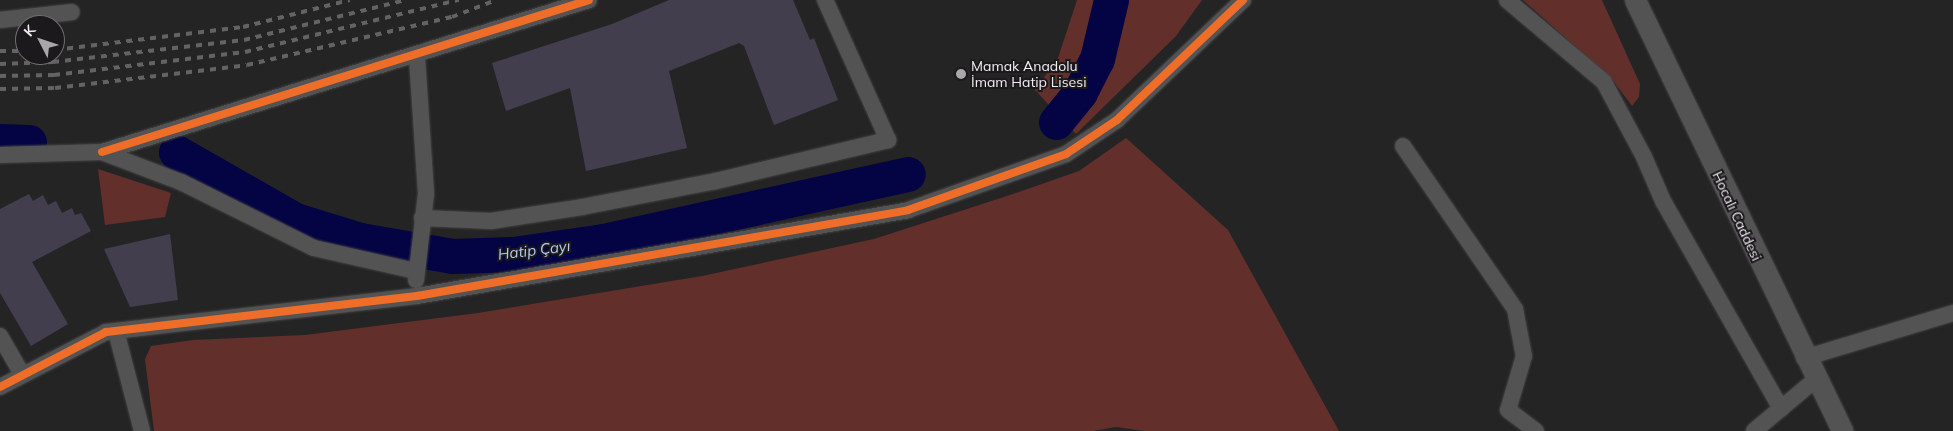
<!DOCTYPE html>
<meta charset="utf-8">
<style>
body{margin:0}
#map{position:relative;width:1953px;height:431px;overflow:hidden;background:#252425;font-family:Mulish,sans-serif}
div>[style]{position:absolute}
.green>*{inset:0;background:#632f2a}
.river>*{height:35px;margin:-17.5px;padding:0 17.5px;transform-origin:17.5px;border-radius:17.5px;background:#040344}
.building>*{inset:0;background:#433e4e}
.roads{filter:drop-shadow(0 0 1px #434243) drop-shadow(0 0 1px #434243)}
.minor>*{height:16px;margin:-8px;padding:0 8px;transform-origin:8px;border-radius:8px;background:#545354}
.tertiary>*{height:21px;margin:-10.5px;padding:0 10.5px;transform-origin:10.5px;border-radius:10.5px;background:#545354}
.rail>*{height:4px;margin-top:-2px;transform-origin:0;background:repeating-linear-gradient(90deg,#646364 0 6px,transparent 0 12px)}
.cycleway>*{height:8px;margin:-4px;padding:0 4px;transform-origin:4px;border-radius:4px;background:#ee6e29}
.dots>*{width:14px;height:14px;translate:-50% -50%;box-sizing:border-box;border:2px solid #1c191c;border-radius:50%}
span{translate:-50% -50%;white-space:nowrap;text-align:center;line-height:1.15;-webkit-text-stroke:4px #1c191c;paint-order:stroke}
.poi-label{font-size:14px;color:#f0eef0}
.left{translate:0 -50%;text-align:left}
.street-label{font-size:14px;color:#f0eef0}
.water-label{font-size:15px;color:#b6caf4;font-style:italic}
.north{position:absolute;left:15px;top:15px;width:50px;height:50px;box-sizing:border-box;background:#1c191c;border:1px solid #716e71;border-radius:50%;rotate:311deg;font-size:14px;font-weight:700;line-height:20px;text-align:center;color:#f0eef0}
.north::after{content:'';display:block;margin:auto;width:18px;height:22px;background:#a9a7a9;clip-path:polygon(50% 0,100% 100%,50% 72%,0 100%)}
</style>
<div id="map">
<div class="green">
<div style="clip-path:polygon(1077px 0,1202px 0,1176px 36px,1076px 134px,1035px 90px,1058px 58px)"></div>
<div style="clip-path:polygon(1523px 0,1602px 0,1640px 84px,1639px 97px,1632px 106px,1611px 78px)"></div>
<div style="clip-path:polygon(1126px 138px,1228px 230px,1339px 431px,1145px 431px,1116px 427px,1093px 431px,154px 431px,145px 359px,151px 346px,193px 340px,305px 335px,478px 313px,702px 276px,874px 239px,1007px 196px,1079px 171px)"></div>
<div style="clip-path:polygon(98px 169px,171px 193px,165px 217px,105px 225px)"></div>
</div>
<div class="river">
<div style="left:1056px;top:122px;width:38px;rotate:-51deg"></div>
<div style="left:1080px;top:92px;width:37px;rotate:-63deg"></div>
<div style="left:1097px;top:59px;width:61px;rotate:-76.7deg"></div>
<div style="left:0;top:141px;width:29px;rotate:2deg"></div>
<div style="left:176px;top:152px;width:137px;rotate:29.7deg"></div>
<div style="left:295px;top:220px;width:68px;rotate:17.1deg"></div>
<div style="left:360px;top:240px;width:94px;rotate:9.8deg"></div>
<div style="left:453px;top:256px;width:60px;rotate:-1.9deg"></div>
<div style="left:513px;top:254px;width:91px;rotate:-8.2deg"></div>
<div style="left:603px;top:241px;width:312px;rotate:-12.4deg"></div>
</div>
<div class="building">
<div style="clip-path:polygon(669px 0,793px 0,810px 40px,814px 38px,838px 100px,774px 125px,744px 46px,739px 43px,669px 71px,687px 148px,586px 171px,570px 88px,506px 111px,492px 63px,612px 24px)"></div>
<div style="clip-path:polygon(29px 194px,33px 201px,43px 195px,48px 205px,56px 201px,62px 213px,72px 208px,75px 215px,81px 213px,91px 231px,32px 262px,68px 324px,31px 346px,0 293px,0 209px)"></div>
<div style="clip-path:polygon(170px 234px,178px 300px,130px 307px,104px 249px)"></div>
</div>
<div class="roads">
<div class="minor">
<div style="left:1507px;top:0;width:127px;rotate:40.2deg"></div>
<div style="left:1604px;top:82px;width:85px;rotate:61.9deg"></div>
<div style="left:1644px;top:157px;width:48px;rotate:66.6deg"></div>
<div style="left:1663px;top:201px;width:239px;rotate:60.4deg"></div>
<div style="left:0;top:20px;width:72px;rotate:-6.3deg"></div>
<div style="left:1403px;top:146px;width:198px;rotate:55.5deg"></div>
<div style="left:1515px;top:309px;width:48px;rotate:79.2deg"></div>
<div style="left:1524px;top:356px;width:56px;rotate:106.5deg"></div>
<div style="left:1508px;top:410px;width:35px;rotate:37deg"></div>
<div style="left:102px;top:152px;width:510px;rotate:-17.33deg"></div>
<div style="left:0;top:155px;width:102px;rotate:-1.7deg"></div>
<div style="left:102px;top:152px;width:85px;rotate:20.8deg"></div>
<div style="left:181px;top:182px;width:148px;rotate:26.4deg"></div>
<div style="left:314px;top:248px;width:104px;rotate:12.8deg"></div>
<div style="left:422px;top:218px;width:69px;rotate:2.5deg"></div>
<div style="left:491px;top:221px;width:92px;rotate:-8.7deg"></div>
<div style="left:582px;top:207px;width:136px;rotate:-11deg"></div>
<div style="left:716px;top:181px;width:177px;rotate:-13.4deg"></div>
<div style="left:888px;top:140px;width:154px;rotate:-114.2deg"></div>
<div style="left:416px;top:280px;width:88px;rotate:-83.4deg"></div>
<div style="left:426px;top:193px;width:137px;rotate:-93.8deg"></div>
<div style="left:116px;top:331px;width:103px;rotate:75.4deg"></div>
<div style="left:0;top:336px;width:44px;rotate:59.9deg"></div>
<div style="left:1804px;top:358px;width:156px;rotate:-16.8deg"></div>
<div style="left:0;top:387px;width:119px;rotate:-27.4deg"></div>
<div style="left:106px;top:332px;width:313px;rotate:-6.6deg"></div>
<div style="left:417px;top:296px;width:498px;rotate:-9.9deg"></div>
<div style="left:908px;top:210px;width:168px;rotate:-19.5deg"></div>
<div style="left:1066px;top:154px;width:61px;rotate:-33.7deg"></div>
<div style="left:1117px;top:120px;width:174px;rotate:-43.6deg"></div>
<div style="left:1754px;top:431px;width:80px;rotate:-39.9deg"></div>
</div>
<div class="tertiary">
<div style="left:1635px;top:0;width:478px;rotate:64.3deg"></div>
</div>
</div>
<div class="rail">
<div style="left:55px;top:50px;width:189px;rotate:-7deg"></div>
<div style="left:243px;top:27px;width:110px;rotate:-14.2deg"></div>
<div style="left:0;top:51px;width:25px"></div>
<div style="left:0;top:64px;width:53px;rotate:-2.2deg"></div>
<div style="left:53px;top:62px;width:192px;rotate:-6.6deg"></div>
<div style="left:244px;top:40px;width:167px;rotate:-13.9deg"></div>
<div style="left:0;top:76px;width:54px;rotate:-1.1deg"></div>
<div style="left:54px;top:75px;width:192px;rotate:-6.9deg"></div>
<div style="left:245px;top:52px;width:220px;rotate:-13.7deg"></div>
<div style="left:0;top:89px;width:55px;rotate:-1deg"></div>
<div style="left:55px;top:88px;width:193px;rotate:-6.8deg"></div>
<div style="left:247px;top:65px;width:211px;rotate:-13.2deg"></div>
<div style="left:452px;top:17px;width:47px;rotate:-21.1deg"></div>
</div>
<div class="cycleway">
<div style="left:102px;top:152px;width:510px;rotate:-17.33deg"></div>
<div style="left:0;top:387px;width:119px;rotate:-27.4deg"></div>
<div style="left:106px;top:332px;width:313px;rotate:-6.6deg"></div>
<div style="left:417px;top:296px;width:498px;rotate:-9.9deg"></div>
<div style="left:908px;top:210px;width:168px;rotate:-19.5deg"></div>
<div style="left:1066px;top:154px;width:61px;rotate:-33.7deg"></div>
<div style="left:1117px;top:120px;width:174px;rotate:-43.6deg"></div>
</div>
<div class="dots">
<div style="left:961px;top:74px;background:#a9a7a9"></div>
</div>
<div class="poi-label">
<span class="left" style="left:971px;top:74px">Mamak Anadolu<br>İmam Hatip Lisesi</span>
</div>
<div class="street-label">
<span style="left:1737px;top:216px;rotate:65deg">Hocalı Caddesi</span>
</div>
<div class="water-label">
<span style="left:534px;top:250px;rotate:-7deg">Hatip Çayı</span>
</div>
<div class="north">K</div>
</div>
